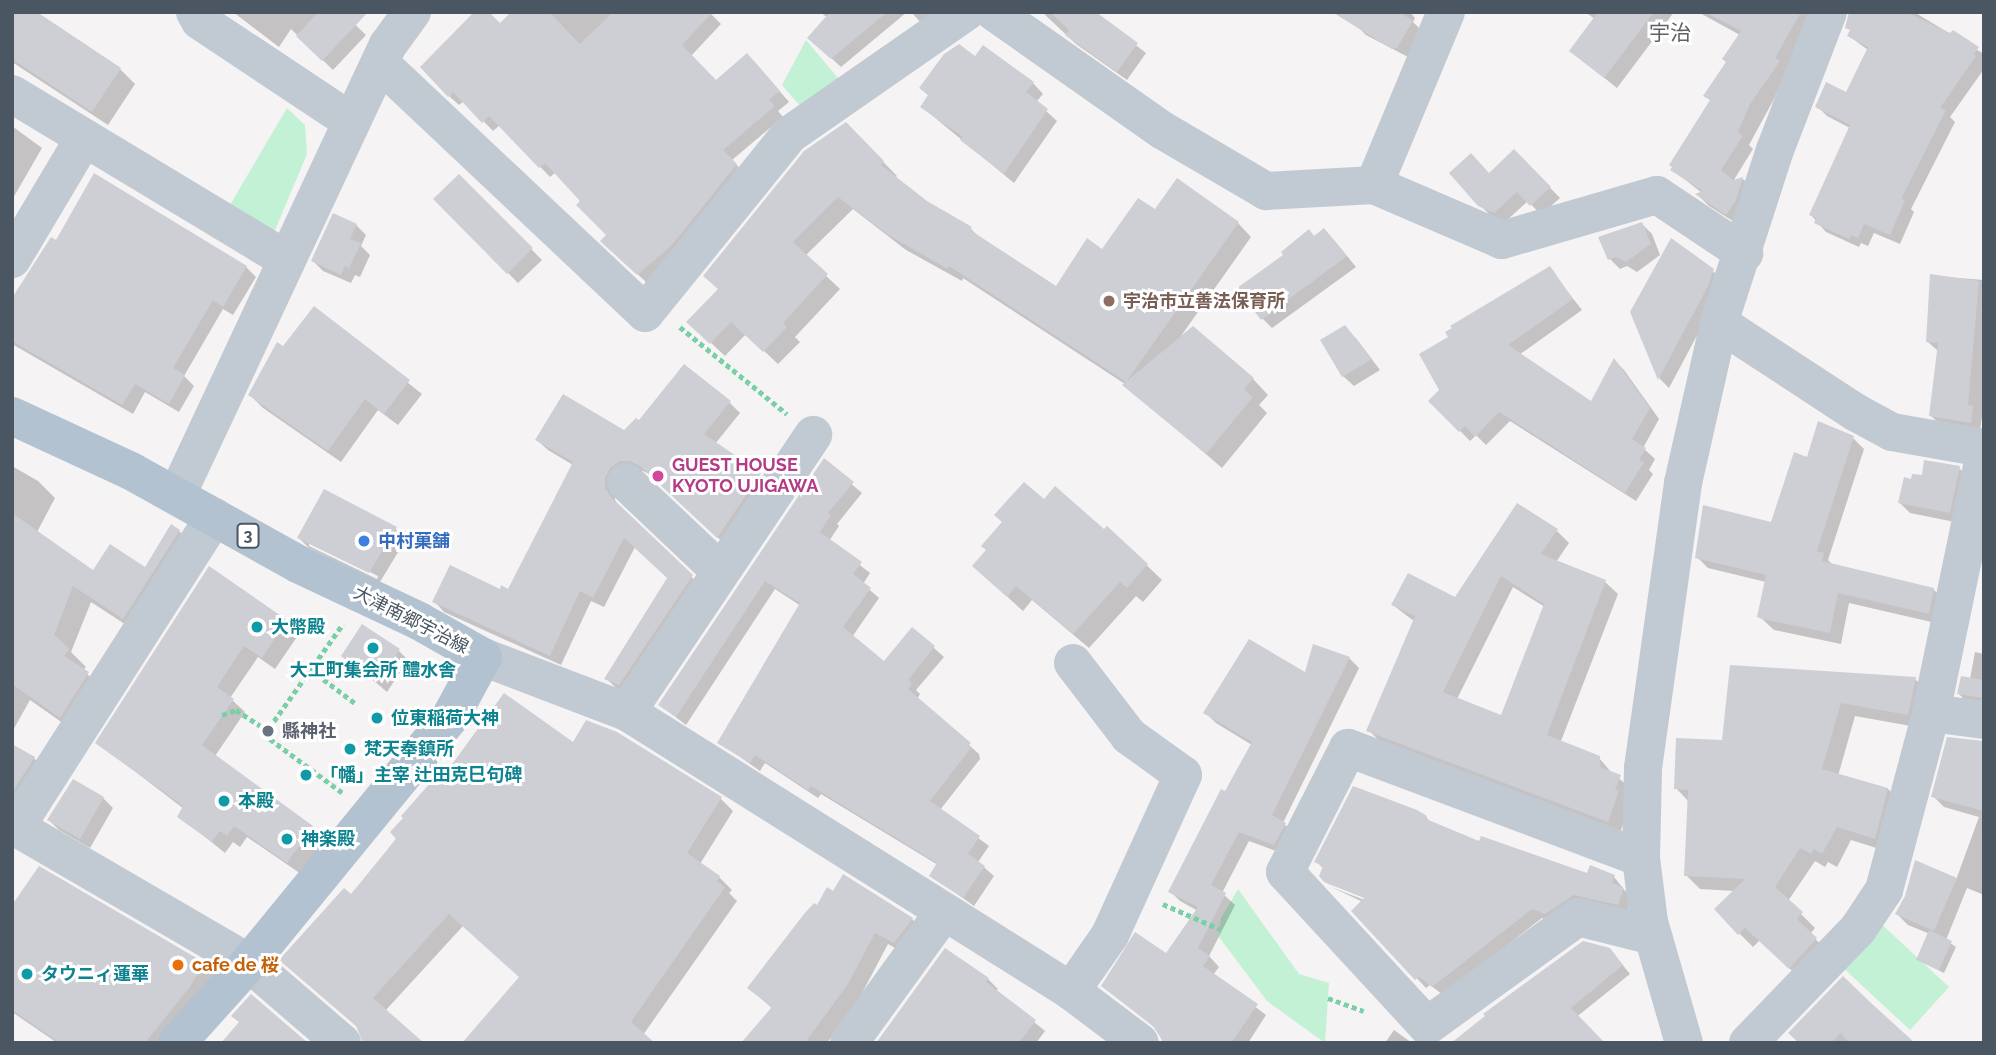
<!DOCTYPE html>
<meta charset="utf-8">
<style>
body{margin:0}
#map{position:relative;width:1996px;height:1055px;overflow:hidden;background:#f5f3f3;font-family:Raleway,"Noto Sans JP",sans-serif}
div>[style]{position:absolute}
.green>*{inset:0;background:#c3f1d5}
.shadow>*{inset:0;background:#0003}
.building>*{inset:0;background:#cdcfd5}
.path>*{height:4.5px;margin-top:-2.25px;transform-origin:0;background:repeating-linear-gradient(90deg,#7ad0a6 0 5px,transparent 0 8.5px)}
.minor>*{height:38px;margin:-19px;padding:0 19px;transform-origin:19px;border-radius:19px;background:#c1cad2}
.major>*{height:38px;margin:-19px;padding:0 19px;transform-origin:19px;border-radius:19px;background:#b3c2d1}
.dots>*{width:19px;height:19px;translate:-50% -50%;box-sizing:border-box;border:4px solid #fff;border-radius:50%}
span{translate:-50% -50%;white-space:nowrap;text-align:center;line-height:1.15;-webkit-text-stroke:6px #fff;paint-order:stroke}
.shield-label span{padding:2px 5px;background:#fff;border:2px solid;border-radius:5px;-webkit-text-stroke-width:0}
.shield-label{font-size:16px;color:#4a5661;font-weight:700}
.education-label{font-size:18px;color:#785e54;font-weight:700}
.left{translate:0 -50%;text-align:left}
.hotel-label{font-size:18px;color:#b23c85;font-weight:700}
.shop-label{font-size:18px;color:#366cbe;font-weight:700}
.street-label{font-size:18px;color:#4a5661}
.culture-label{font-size:18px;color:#0d838f;font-weight:700}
.worship-label{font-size:18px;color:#5b616d;font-weight:700}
.food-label{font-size:18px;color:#c56008;font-weight:700}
.quarter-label{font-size:21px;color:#5f6368}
.frame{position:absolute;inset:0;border:14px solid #4a5661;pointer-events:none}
</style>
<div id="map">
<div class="green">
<div style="clip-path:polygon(806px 40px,843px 84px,802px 108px,782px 85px)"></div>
<div style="clip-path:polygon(287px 108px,305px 125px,307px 154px,273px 235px,227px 210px)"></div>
<div style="clip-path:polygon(1238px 889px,1299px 974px,1329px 983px,1325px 1043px,1267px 1001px,1219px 937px,1221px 918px)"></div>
<div style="clip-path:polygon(1878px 921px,1949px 987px,1910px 1030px,1839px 964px)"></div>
</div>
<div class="shadow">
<div style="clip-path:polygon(12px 12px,120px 69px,135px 84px,108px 125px,12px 62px)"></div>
<div style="clip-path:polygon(233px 12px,356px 12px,346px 16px,366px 35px,333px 70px,291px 29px,279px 47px)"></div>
<div style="clip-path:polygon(514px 12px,709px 12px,721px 24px,691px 56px,716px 82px,757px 65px,789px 102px,778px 111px,783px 117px,732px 160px,746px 175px,648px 284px,603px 241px,608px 235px,556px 172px,550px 177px,500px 125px,493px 131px,464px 101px,459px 105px,449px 96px,500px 26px)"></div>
<div style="clip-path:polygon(820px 12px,907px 12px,841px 67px,818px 46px,828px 18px)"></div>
<div style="clip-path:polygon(911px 12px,949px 12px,926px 28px)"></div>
<div style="clip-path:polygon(1042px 12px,1093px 12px,1146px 53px,1127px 80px,1076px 44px)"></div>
<div style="clip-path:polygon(1364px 12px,1410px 12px,1415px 18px,1413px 22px,1423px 32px,1408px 57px,1366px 35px,1356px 25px)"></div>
<div style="clip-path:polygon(1585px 12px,1674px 12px,1617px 88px,1571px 51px,1595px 19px)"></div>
<div style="clip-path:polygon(1698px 12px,1812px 12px,1774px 99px,1749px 145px,1753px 149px,1732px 183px,1743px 179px,1754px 190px,1739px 225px,1709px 206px,1698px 195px,1702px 193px,1673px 170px,1711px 101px,1706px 96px,1728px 62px,1740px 35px)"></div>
<div style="clip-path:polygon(1855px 12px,1914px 12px,1984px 54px,1984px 69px,1950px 117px,1955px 122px,1911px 209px,1914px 212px,1900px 244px,1874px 233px,1868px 246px,1861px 243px,1859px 247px,1826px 232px,1811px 215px,1850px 128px,1827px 116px,1817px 106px,1847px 94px,1868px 50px,1849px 36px)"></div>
<div style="clip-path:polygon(983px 48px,1033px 83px,1043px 94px,1036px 102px,1057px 121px,1014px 183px,922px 107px,929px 96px,921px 88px,975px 59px)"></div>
<div style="clip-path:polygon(846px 124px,897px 176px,895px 178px,926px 203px,971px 229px,981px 239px,1056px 288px,1155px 212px,1238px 223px,1251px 237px,1181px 336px,1193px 328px,1253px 379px,1268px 395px,1259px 405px,1267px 413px,1222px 468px,1125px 384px,963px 278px,962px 281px,906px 250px,853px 209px,805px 256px,840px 289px,795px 337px,800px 342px,778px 364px,746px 334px,725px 356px,689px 322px,720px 290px)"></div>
<div style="clip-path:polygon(12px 126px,42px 148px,12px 200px)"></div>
<div style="clip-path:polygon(1514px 151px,1560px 198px,1541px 215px,1528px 201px,1505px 222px,1490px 215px,1479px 204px,1489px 175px)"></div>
<div style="clip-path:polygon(459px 176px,542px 260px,518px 283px,435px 199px)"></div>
<div style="clip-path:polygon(1642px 224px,1652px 234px,1660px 255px,1637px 272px,1627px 266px,1620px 269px,1610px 259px)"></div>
<div style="clip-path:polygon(356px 225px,366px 235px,361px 246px,370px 255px,360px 277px,355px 275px,351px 283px,323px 271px,313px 261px)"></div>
<div style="clip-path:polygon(1315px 238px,1334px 240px,1356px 267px,1272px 328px,1262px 318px)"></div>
<div style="clip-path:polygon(1672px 241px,1693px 254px,1723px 280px,1718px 296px,1669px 388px,1660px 379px,1632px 312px)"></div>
<div style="clip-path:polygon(56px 242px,246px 267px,256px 277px,233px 315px,223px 309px,184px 376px,194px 386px,179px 412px,145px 392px,133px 414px,12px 344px,12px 300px)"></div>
<div style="clip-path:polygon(1549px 268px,1582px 310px,1519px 355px,1592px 403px,1615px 361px,1624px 370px,1659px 419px,1643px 448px,1655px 459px,1649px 470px,1653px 474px,1636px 501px,1510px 421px,1486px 445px,1476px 435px,1470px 441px,1431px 401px,1442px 390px,1450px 337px)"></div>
<div style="clip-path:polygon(1932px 276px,1984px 280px,1984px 400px,1980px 432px,1941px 425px,1931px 416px,1938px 351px,1928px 342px)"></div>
<div style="clip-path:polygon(314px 308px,422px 394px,398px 425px,378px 410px,341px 462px,263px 408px,250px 395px)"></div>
<div style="clip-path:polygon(1355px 337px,1380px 370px,1354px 386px,1343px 376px)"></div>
<div style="clip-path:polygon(729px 402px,740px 413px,715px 444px,771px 485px,729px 548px,653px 476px,643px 471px,630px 472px,615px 488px,615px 500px,621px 509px,702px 587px,630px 695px,617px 689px,607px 679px,669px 578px,635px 547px,604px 607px,591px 601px,561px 665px,444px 612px,434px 601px,509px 591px,573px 465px,548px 450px,537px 440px,625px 433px,639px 423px)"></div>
<div style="clip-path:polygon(1853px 438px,1864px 449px,1828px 560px,1834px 566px,1934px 590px,1945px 601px,1940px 624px,1849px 603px,1841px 644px,1774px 630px,1759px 616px,1766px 582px,1708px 568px,1697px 557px,1772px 524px,1808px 459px)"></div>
<div style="clip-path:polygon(824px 461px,862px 493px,837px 524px,839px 526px,829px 541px,870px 573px,863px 584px,879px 598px,852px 637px,884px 663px,912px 629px,934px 648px,944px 657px,916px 690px,920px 694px,917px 699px,979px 754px,980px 759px,940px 810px,989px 846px,978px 862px,994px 876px,974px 906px,931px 875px,938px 865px,821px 794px,818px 798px,765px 763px,760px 771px,719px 742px,801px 606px,775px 589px,686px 725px,660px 705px)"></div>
<div style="clip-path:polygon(12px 466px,38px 481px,55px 498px,37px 532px,94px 572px,146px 570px,179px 531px,196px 548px,140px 634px,91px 602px,71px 652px,86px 667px,83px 670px,105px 691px,77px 733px,30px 700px,12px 732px)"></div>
<div style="clip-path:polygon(1959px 468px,1969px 478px,1960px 523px,1910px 513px,1900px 503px,1913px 481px)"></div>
<div style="clip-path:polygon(1044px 501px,1104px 532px,1108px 528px,1162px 580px,1143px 602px,1136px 596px,1089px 648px,1032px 600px,1023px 611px,990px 581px)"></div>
<div style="clip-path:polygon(evenodd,396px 529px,406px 539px,380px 582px,309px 548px,299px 538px,396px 529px,309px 542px,378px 576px,377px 579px,309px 546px,309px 542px)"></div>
<div style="clip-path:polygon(evenodd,1557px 531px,1569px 543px,1556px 562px,1605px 582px,1618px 594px,1561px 741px,1599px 758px,1612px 773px,1632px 789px,1630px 805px,1620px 833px,1381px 742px,1368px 730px,1415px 622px,1393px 605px,1456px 599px,1557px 531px,1513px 587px,1545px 607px,1502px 718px,1457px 699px,1513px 587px)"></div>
<div style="clip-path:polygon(209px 568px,286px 622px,299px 634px,275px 669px,258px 657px,230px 698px,245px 712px,215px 756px,324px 840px,301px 874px,247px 837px,240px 847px,233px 842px,225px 853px,179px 816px,184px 809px,98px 743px)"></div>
<div style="clip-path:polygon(399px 651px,408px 660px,387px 692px,343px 655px)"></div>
<div style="clip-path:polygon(1975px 652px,1984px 654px,1984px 707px,1969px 704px,1959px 694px,1970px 679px)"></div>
<div style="clip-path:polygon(1349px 658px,1359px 668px,1283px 823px,1295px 834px,1284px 854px,1249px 841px,1222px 893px,1235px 905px,1209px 956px,1219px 967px,1213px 975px,1266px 1015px,1248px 1043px,1163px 1043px,1159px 1031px,1103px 986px,1166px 956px,1198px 911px,1180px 901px,1170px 891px,1252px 745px,1216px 723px,1206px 713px)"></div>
<div style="clip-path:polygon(1731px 667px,1915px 679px,1929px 693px,1922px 728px,1855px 716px,1838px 776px,1888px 789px,1902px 803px,1889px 852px,1851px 840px,1837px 867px,1828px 862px,1825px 867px,1815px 861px,1788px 901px,1815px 928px,1810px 934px,1830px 953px,1804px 982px,1760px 940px,1753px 947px,1739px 933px,1735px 891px,1700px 889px,1686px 875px,1689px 802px,1676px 788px,1723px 742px)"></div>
<div style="clip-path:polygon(1984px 744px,1984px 895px,1967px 888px,1946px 940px,1956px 947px,1944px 973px,1918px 960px,1930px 934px,1908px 925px,1897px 914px,1907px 897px,1916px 863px,1956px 880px,1979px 817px,1944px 807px,1933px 796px)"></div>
<div style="clip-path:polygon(573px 745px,721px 799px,733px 811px,700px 864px,719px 877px,732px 890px,729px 893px,737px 901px,643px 1035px,521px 978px,463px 926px,385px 1011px,364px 1043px,351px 897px,450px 769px)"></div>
<div style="clip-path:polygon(12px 746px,34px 758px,50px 775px,12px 821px)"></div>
<div style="clip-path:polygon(103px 798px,113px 808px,90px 848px,59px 830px,49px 820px)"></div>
<div style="clip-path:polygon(1426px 817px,1431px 823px,1480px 843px,1588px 875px,1614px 877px,1631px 898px,1627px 913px,1555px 923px,1542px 918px,1443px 995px,1430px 985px,1426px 988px,1354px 911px,1363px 902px,1331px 887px,1372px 903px,1373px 899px,1329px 884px,1321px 876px,1324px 869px,1317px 862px)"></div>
<div style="clip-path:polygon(12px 908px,204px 964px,216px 976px,164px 1043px,66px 1043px,59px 1037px,56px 1042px,12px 1012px)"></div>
<div style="clip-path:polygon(805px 915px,912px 919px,924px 932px,907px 955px,888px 944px,860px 997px,827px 1043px,742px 1043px,773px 1009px,749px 988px)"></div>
<div style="clip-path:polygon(1617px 958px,1630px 974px,1544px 1043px,1474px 1043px)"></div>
<div style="clip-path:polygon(1843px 978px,1907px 1043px,1800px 1043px)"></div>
<div style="clip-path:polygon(988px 979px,998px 989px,996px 991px,1045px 1031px,1036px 1043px,878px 1043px)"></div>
<div style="clip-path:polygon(1394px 1030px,1412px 1043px,1385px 1043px)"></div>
</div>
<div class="building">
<div style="clip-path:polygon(12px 12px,37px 12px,121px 68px,92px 112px,12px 59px)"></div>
<div style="clip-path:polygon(318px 12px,368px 12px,322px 61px,296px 36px)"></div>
<div style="clip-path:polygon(474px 12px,489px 12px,500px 23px,511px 12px,549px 12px,580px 44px,613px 12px,713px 12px,682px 45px,716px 80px,747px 53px,780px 91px,769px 100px,775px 106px,723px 150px,737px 164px,671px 246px,637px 275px,600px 241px,606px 235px,576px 205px,580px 201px,545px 163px,539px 168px,489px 116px,482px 123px,453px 92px,448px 97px,420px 67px)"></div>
<div style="clip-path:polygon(830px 12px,887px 12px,831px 59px,807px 38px)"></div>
<div style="clip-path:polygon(1050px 12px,1096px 12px,1138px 43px,1117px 72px,1065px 35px,1069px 30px)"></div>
<div style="clip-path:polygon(1332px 12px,1400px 12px,1413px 21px,1397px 48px,1392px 49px)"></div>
<div style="clip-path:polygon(1598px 12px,1654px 12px,1604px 78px,1569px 51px)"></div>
<div style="clip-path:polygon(1705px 12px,1801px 12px,1775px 58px,1780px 61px,1750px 104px,1738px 132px,1743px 136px,1721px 170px,1733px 180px,1743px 177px,1736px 200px,1726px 215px,1695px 194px,1703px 191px,1670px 170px,1672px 167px,1669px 165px,1710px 100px,1703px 96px,1726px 62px,1722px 59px,1741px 31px)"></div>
<div style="clip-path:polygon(1849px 12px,1907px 12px,1950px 33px,1953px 30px,1979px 47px,1974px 54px,1976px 56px,1940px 108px,1946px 110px,1901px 199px,1905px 200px,1890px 235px,1864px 224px,1858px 238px,1851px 235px,1849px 239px,1814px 223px,1816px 218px,1809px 215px,1850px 125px,1815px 107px,1826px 82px,1846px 92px,1868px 47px,1847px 36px,1850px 30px,1845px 28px)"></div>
<div style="clip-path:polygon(959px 44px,975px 56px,983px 45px,1034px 82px,1026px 92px,1048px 109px,1004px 174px,960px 140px,963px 137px,920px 107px,928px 95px,919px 88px,944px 54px)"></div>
<div style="clip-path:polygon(846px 122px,884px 161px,881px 165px,927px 201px,972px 227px,970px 230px,1056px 286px,1087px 238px,1102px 249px,1138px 198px,1155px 209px,1177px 178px,1239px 222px,1126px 382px,949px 266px,948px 269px,890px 236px,838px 197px,793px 242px,828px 274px,783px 323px,787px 327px,763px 352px,731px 322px,710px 344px,686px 322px,718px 289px,703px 276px,804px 151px)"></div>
<div style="clip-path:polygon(1514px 149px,1551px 187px,1530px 206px,1517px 192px,1494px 213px,1478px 206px,1449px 173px,1471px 153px,1489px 173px)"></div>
<div style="clip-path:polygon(94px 173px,247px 266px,223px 307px,213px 300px,173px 368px,185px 375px,169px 404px,135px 384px,122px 405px,12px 341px,12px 298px,51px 237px,56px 240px)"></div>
<div style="clip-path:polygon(459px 174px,533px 248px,507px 274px,433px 199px)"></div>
<div style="clip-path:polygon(333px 213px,357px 224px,350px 239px,361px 243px,349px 268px,345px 266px,341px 275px,311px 261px)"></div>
<div style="clip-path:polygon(1642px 222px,1651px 244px,1626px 262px,1616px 257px,1608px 260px,1598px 237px)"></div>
<div style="clip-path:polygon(1324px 228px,1347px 256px,1261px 320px,1237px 288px,1283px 255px,1281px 252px,1309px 229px,1314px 236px)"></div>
<div style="clip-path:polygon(1671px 238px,1714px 269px,1708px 286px,1658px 380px,1630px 312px)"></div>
<div style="clip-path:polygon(1550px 266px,1573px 299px,1508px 345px,1591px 401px,1614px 358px,1650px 408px,1632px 439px,1646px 448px,1639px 460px,1644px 462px,1625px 493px,1499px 412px,1475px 437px,1465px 426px,1459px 432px,1428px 401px,1439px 390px,1419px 354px,1448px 337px,1445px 332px,1452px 328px,1450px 326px)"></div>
<div style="clip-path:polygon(1930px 274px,1979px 281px,1968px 405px,1973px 406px,1971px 423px,1929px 416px,1938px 343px,1926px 342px)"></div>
<div style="clip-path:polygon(314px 306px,410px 380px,384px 414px,365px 399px,328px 451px,248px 395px,277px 342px,283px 346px)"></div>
<div style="clip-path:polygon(1345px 325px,1372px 359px,1342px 377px,1320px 340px)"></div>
<div style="clip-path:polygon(1193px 326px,1254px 378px,1244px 389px,1253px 397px,1206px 454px,1122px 385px)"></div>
<div style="clip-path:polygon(684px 364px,731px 401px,704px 434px,761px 473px,717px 538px,640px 466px,630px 461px,620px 461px,610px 468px,605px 478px,605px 488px,611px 497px,693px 575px,619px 685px,604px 679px,667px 578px,624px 538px,593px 598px,580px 591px,550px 656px,432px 602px,450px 565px,500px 589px,501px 585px,508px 589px,573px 462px,535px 440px,563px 394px,624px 430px,636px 418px,639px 420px)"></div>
<div style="clip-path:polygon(1818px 421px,1854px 436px,1817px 551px,1824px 553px,1822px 561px,1934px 588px,1929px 614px,1838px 593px,1830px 633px,1762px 619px,1757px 617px,1766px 575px,1695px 558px,1703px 505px,1771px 522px,1794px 452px,1807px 457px)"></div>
<div style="clip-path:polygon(824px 458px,854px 482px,828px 513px,831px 515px,820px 532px,862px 562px,853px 574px,871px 588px,843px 627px,884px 661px,912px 627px,935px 646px,908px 680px,912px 683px,908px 689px,971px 743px,968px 746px,971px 748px,930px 801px,980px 836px,968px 854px,985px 866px,963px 898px,929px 876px,937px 863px,811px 786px,808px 790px,755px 755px,750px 763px,717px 743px,800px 603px,765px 581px,676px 717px,658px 705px)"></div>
<div style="clip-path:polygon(1924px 460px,1960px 466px,1950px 513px,1898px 503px,1904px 477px,1911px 479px,1912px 474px,1922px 475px)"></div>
<div style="clip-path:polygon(1024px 482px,1044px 499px,1055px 486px,1104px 529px,1107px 526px,1148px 564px,1127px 588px,1120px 582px,1073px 634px,1016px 586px,1007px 597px,972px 566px,986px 550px,981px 546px,1002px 522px,994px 515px)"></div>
<div style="clip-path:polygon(324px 489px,397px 527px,369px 573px,297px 538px)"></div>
<div style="clip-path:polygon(evenodd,1517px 503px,1558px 529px,1541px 554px,1606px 580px,1547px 735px,1600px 756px,1600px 767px,1621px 775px,1615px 790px,1619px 791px,1608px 822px,1366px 731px,1415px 616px,1391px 605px,1408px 573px,1455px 597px,1517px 503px,1501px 576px,1544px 604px,1501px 715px,1443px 692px,1501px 576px)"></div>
<div style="clip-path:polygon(12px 513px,93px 570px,110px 544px,145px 567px,171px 524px,180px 530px,123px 619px,73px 586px,54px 635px,70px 649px,64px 656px,89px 672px,60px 718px,12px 684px)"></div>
<div style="clip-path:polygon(209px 566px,287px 620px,262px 658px,244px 646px,217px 687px,234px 699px,202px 745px,313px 826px,287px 863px,234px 826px,227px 836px,220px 831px,212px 842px,177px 817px,183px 806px,95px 743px)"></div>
<div style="clip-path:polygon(362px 624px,400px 649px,377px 683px,341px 656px)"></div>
<div style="clip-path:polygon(1249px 639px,1305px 672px,1313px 644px,1350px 657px,1272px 815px,1286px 823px,1274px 845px,1239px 832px,1211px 885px,1226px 893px,1198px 948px,1210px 956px,1203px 966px,1258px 1004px,1231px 1043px,1164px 1043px,1153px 1026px,1101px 986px,1135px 932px,1166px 953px,1198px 907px,1168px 892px,1221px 789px,1225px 791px,1252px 742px,1203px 713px)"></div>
<div style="clip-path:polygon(1730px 665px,1916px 677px,1908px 715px,1841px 703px,1822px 769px,1888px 788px,1875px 839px,1837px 827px,1822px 854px,1814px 849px,1811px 854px,1800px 848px,1775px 887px,1803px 912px,1797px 919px,1817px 938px,1789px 969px,1745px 928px,1738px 935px,1714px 909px,1745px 879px,1684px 876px,1688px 790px,1674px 789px,1676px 738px,1722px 740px)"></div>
<div style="clip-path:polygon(1961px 676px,1984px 680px,1984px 698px,1957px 694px)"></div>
<div style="clip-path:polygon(504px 693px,573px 742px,586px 720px,617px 732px,722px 797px,687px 853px,720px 876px,717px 881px,725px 887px,631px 1022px,655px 1043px,462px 1043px,519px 977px,449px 914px,373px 998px,424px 1043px,363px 1043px,356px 1026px,279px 960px,344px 888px,351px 894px,396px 839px,390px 832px,403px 818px,401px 816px,447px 764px,450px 767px)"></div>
<div style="clip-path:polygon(1947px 737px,1984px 741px,1984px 811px,1931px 797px)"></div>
<div style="clip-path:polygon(12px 744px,35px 757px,12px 792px)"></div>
<div style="clip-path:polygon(73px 779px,104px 797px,80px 839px,47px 820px)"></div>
<div style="clip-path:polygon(1353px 786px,1417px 810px,1427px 816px,1426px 819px,1479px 841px,1481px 836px,1587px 873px,1590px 865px,1615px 875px,1612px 883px,1623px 887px,1623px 891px,1618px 905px,1574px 895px,1545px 914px,1532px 909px,1432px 987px,1419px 977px,1415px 980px,1351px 911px,1364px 898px,1324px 882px,1319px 876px,1323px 866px,1314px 862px)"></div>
<div style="clip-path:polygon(1915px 860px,1957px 878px,1934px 931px,1895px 914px,1905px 896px)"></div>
<div style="clip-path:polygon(39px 866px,205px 963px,189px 988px,145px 1043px,60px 1043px,12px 1010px,12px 905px)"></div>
<div style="clip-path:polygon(843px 874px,913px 918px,894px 943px,875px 933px,848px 984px,805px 1043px,741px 1043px,772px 1007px,747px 988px,804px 914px,814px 903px,817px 905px,827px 887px,833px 891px)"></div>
<div style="clip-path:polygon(1929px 930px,1952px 941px,1939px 970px,1916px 960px)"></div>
<div style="clip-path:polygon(1583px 941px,1610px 948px,1623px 965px,1571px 1008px,1605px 1043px,1451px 1043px,1485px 1016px,1483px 1014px)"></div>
<div style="clip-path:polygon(945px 948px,989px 978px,986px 982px,1036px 1020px,1019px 1043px,876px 1043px)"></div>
<div style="clip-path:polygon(1843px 976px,1871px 1003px,1915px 1043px,1849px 1043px,1841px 1033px,1831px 1043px,1799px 1043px,1788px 1033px)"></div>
<div style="clip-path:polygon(251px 994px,308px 1043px,221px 1043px,239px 1022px,231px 1016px)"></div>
</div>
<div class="path">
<div style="left:680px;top:327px;width:138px;rotate:39.1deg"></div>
<div style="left:310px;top:669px;width:56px;rotate:37.1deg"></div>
<div style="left:222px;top:715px;width:15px;rotate:-20deg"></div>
<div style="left:236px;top:710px;width:37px;rotate:33deg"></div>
<div style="left:342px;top:793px;width:97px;rotate:-143.4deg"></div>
<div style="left:264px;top:735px;width:136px;rotate:-54.6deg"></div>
<div style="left:1163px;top:904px;width:62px;rotate:23.7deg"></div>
<div style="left:1328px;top:998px;width:38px;rotate:20deg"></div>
</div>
<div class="minor">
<div style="left:195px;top:12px;width:10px;rotate:61deg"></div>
<div style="left:200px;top:21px;width:182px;rotate:33.6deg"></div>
<div style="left:994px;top:12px;width:205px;rotate:35.1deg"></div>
<div style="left:1162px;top:130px;width:121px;rotate:30.4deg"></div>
<div style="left:1266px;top:191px;width:108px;rotate:-3.2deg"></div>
<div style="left:1374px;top:185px;width:139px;rotate:23.3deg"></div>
<div style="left:1502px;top:240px;width:161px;rotate:-16.2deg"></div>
<div style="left:1657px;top:195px;width:105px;rotate:33.7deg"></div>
<div style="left:380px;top:63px;width:364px;rotate:43.3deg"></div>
<div style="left:645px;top:313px;width:229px;rotate:-51deg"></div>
<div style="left:789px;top:135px;width:216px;rotate:-34.8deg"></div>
<div style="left:12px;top:94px;width:321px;rotate:31.1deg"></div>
<div style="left:1374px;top:185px;width:187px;rotate:-67.4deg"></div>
<div style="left:12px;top:259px;width:141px;rotate:-59.2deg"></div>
<div style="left:1719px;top:323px;width:163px;rotate:33.2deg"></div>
<div style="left:1855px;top:412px;width:42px;rotate:28.4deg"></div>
<div style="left:1892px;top:432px;width:93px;rotate:9.9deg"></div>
<div style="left:626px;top:482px;width:129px;rotate:43.4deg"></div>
<div style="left:177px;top:495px;width:497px;rotate:-64.9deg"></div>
<div style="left:388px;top:45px;width:41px;rotate:-54deg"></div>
<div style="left:483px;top:657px;width:154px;rotate:20.9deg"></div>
<div style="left:627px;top:712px;width:524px;rotate:32.14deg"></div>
<div style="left:1071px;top:991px;width:86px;rotate:37deg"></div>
<div style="left:627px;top:712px;width:334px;rotate:-56.1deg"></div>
<div style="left:1931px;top:713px;width:53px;rotate:7.5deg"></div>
<div style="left:12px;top:825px;width:274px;rotate:30.2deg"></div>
<div style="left:249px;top:963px;width:123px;rotate:40.7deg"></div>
<div style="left:16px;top:827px;width:368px;rotate:-57.4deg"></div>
<div style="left:1641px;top:858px;width:313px;rotate:-159.4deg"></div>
<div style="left:1348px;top:748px;width:139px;rotate:116.9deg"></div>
<div style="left:1285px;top:872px;width:209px;rotate:47.3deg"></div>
<div style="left:1427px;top:1026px;width:186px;rotate:-35.8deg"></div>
<div style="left:1578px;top:917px;width:77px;rotate:14.2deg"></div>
<div style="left:1071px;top:991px;width:68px;rotate:-55.1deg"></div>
<div style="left:1110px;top:935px;width:176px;rotate:-65.5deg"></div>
<div style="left:1183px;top:775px;width:67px;rotate:-144.2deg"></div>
<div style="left:1129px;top:736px;width:92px;rotate:-127.5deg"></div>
<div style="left:849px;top:1043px;width:162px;rotate:-54.1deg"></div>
<div style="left:1684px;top:1043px;width:126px;rotate:-106.1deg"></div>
<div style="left:1649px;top:922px;width:64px;rotate:-97.1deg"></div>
<div style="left:1641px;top:858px;width:90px;rotate:-88.7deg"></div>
<div style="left:1643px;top:768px;width:288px;rotate:-82deg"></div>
<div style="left:1683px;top:483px;width:164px;rotate:-77.3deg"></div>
<div style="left:1719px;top:323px;width:182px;rotate:-72.1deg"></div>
<div style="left:1775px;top:150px;width:148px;rotate:-69deg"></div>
<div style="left:1748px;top:1043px;width:158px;rotate:-46deg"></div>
<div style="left:1858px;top:929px;width:47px;rotate:-56.3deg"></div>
<div style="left:1884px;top:890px;width:183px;rotate:-75.1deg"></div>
<div style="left:1931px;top:713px;width:262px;rotate:-78.3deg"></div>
</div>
<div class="major">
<div style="left:12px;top:416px;width:131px;rotate:24.8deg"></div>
<div style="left:131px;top:471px;width:191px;rotate:29.1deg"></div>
<div style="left:298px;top:564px;width:134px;rotate:25.2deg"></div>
<div style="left:419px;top:621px;width:73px;rotate:29.4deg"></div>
<div style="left:483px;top:657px;width:67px;rotate:118.5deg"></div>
<div style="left:451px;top:716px;width:319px;rotate:129.3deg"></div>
<div style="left:249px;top:963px;width:108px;rotate:132deg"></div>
</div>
<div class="dots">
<div style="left:1109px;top:301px;background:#8d6e63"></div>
<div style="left:658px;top:476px;background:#d1479c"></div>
<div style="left:364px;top:541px;background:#3f7fe0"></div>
<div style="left:257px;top:627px;background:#0f9aa8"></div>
<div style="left:373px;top:648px;background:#0f9aa8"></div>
<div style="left:377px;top:718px;background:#0f9aa8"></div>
<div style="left:268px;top:731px;background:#6b7280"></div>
<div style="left:350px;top:749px;background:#0f9aa8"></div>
<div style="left:306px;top:775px;background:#0f9aa8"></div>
<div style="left:224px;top:801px;background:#0f9aa8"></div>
<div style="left:287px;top:839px;background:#0f9aa8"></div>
<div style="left:178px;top:965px;background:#e8710a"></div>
<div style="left:27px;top:974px;background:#0f9aa8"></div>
</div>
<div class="shield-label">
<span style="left:248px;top:536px">3</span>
</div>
<div class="education-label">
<span class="left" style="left:1123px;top:301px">宇治市立善法保育所</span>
</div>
<div class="hotel-label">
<span class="left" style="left:672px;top:476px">GUEST HOUSE<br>KYOTO UJIGAWA</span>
</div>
<div class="shop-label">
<span class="left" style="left:378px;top:541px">中村菓舗</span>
</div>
<div class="street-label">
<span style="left:411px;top:620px;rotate:27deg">大津南郷宇治線</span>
</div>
<div class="culture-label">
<span class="left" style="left:271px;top:627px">大幣殿</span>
<span style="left:373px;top:670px">大工町集会所 醴水舎</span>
<span class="left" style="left:391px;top:718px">位東稲荷大神</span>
<span class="left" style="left:364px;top:749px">梵天奉鎮所</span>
<span class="left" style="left:320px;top:775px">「幡」主宰 辻田克巳句碑</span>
<span class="left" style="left:238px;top:801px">本殿</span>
<span class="left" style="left:301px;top:839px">神楽殿</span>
<span class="left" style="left:41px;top:974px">タウニィ蓮華</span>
</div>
<div class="worship-label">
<span class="left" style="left:282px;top:731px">縣神社</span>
</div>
<div class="food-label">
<span class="left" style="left:192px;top:965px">cafe de 桜</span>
</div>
<div class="quarter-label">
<span style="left:1670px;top:33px">宇治</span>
</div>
<div class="frame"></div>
</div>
